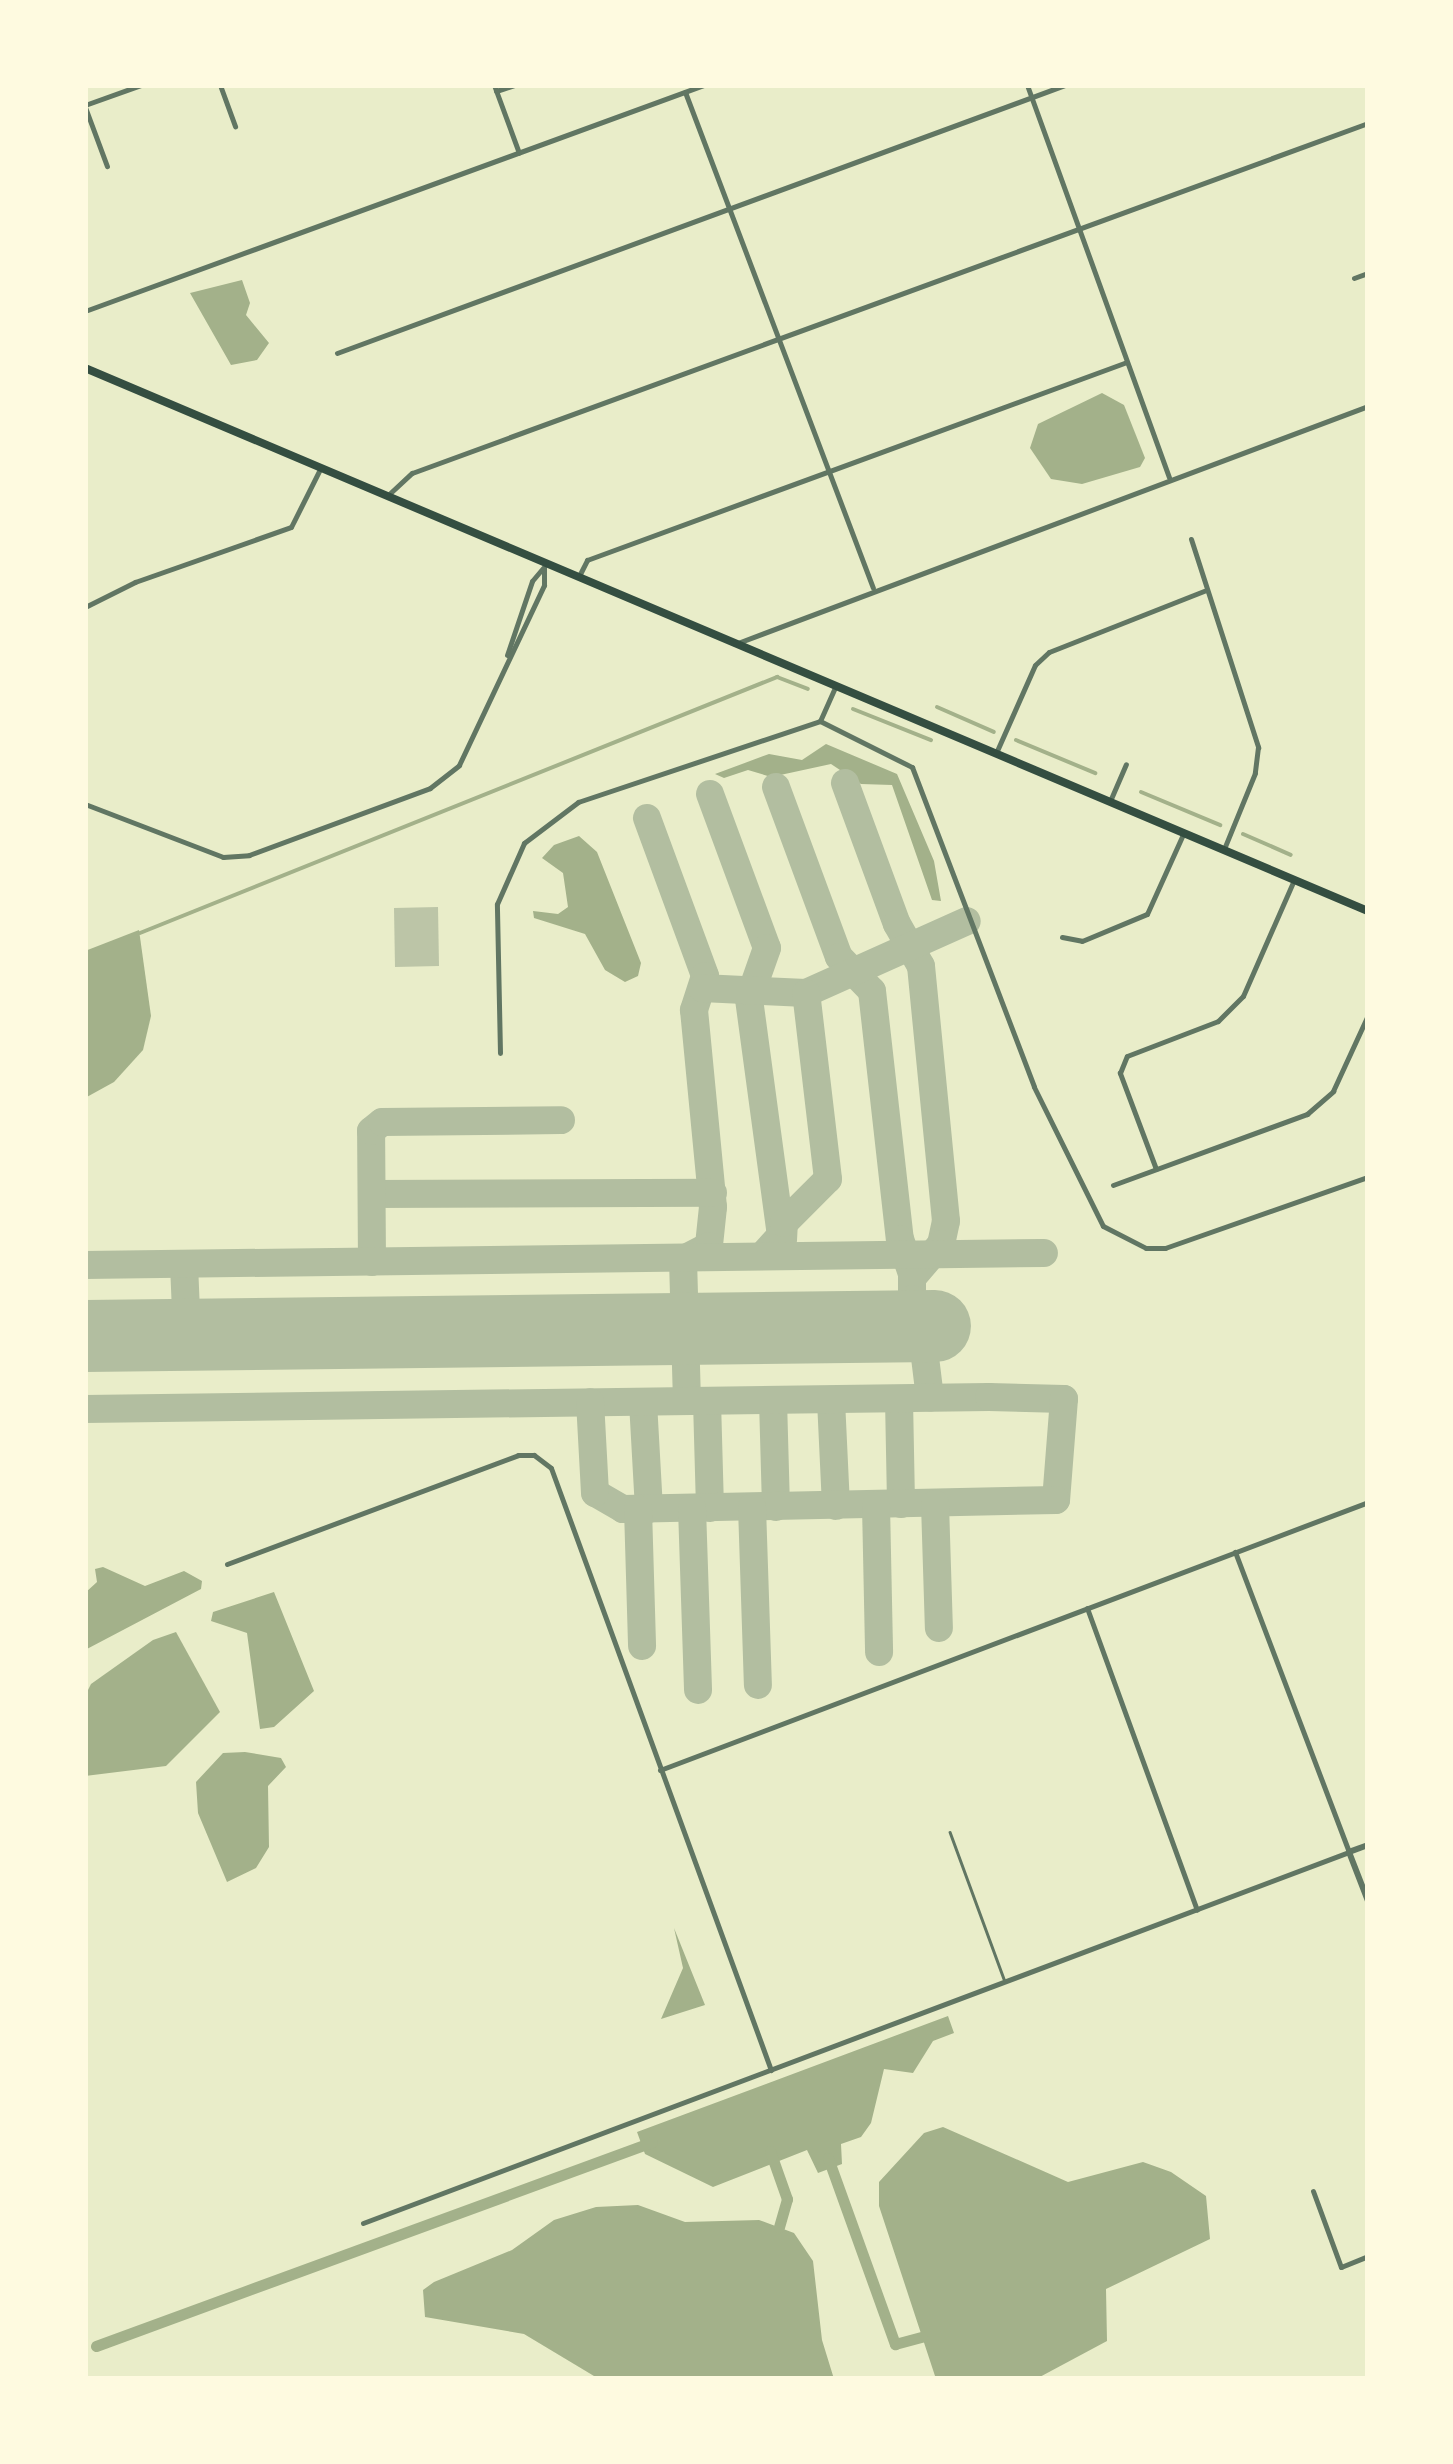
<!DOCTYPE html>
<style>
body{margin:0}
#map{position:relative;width:1453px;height:2464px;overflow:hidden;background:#e9edc9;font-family:"Sofia Sans Condensed",sans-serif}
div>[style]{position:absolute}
.water>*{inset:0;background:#a3b18a}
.stream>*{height:4px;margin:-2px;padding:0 2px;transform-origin:2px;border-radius:2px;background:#a3b18a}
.canal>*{height:11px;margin:-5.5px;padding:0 5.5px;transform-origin:5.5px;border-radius:5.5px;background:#a3b18a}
.taxiway>*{height:28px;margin:-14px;padding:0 14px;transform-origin:14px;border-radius:14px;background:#b2bea0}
.runway>*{height:72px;margin:-36px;padding:0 36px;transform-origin:36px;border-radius:36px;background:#b2bea0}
.building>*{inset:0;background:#bcc5a7}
.service>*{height:2.5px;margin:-1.25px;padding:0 1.25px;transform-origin:1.25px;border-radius:1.25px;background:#617663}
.minor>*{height:5px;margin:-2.5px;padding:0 2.5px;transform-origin:2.5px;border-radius:2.5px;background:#617663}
.tertiary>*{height:6px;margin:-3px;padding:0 3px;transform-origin:3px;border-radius:3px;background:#617663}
.secondary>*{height:8px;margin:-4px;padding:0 4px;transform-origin:4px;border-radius:4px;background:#344e41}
span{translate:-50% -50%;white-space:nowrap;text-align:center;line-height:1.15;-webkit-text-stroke:10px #fefae0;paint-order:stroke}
.frame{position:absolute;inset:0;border:88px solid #fefae0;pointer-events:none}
</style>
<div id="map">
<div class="water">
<div style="clip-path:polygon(242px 280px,250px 303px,246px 315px,269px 343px,257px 360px,231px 365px,190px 293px)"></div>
<div style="clip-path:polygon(1102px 393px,1124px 405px,1145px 458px,1140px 467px,1082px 484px,1051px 479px,1030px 448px,1038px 424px)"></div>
<div style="clip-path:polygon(826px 744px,897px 774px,934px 861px,941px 901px,932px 900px,892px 785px,861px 784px,831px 764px,771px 777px,748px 770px,724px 778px,715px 774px,769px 754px,802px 760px)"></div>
<div style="clip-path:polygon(579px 836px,597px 852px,641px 963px,638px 976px,625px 982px,605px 970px,585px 934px,534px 918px,533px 911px,558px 914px,568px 907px,563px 873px,542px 858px,554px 845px)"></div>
<div style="clip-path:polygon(139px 930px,151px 1016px,143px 1050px,114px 1082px,85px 1098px,85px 951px)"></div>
<div style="clip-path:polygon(103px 1567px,145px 1586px,184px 1571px,202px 1581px,201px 1589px,85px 1650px,85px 1593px,97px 1582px,95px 1569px)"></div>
<div style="clip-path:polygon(274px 1592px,314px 1691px,274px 1727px,260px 1729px,247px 1633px,211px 1621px,213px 1612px)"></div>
<div style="clip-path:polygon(176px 1632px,220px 1712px,166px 1766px,85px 1776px,85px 1696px,91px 1684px,153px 1640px)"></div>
<div style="clip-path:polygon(245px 1752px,281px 1758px,286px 1767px,268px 1786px,269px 1847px,256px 1868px,227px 1882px,198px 1813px,196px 1782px,223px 1753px)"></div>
<div style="clip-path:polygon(674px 1928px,705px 2005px,661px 2019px,683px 1968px)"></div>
<div style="clip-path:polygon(948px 2016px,954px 2033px,933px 2041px,913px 2073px,884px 2069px,871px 2123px,861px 2137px,841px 2144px,842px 2164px,818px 2173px,807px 2150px,713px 2187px,645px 2154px,637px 2132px)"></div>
<div style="clip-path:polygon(943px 2127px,1068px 2182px,1143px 2162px,1171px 2172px,1206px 2196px,1210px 2239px,1106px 2289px,1107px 2341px,1036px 2379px,936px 2379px,879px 2206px,879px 2182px,924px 2133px)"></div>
<div style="clip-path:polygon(638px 2205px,685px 2222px,759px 2220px,794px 2233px,813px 2261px,822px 2340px,834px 2379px,599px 2379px,524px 2334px,425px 2317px,423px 2290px,434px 2282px,512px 2250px,554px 2220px,596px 2207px)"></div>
</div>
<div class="stream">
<div style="left:937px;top:707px;width:62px;rotate:23.7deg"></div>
<div style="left:853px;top:709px;width:84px;rotate:21.7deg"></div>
<div style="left:1016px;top:740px;width:86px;rotate:22.7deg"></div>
<div style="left:1141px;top:792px;width:86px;rotate:22.7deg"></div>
<div style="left:1243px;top:834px;width:52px;rotate:23.6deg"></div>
<div style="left:140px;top:933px;width:687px;rotate:-21.89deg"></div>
<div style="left:777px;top:677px;width:33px;rotate:21deg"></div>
</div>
<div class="canal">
<div style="left:770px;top:2151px;width:51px;rotate:70.5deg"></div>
<div style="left:787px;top:2199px;width:29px;rotate:106deg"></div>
<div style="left:828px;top:2158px;width:198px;rotate:70.2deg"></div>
<div style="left:895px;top:2344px;width:28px;rotate:-15deg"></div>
<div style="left:96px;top:2346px;width:592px;rotate:-20.15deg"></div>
</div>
<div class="taxiway">
<div style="left:845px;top:783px;width:150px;rotate:69.8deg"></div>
<div style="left:897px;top:924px;width:48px;rotate:60.3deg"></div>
<div style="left:921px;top:966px;width:256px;rotate:84.4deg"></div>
<div style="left:946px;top:1221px;width:24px;rotate:102deg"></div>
<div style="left:941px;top:1244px;width:43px;rotate:130.3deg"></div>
<div style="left:776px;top:787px;width:181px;rotate:69.7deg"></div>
<div style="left:839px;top:957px;width:47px;rotate:45.9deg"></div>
<div style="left:872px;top:991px;width:250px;rotate:83.6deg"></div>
<div style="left:900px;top:1239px;width:34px;rotate:71deg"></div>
<div style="left:710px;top:794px;width:164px;rotate:69.7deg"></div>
<div style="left:767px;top:948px;width:54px;rotate:109.4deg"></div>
<div style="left:749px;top:999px;width:238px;rotate:82.3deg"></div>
<div style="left:781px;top:1235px;width:28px;rotate:132deg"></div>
<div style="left:647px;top:818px;width:168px;rotate:69.8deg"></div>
<div style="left:705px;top:976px;width:36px;rotate:108deg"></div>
<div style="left:694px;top:1010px;width:198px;rotate:84.5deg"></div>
<div style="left:713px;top:1207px;width:39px;rotate:96deg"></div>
<div style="left:709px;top:1246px;width:29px;rotate:153deg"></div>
<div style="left:683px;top:1259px;width:142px;rotate:88.4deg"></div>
<div style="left:702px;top:988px;width:104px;rotate:2.8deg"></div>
<div style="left:806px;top:993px;width:176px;rotate:-24.1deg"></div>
<div style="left:372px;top:1194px;width:341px;rotate:-0.2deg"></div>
<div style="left:783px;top:1240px;width:17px;rotate:-87deg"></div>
<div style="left:784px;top:1223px;width:62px;rotate:-45deg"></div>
<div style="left:828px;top:1179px;width:187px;rotate:-96.7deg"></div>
<div style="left:912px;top:1261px;width:38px;rotate:90deg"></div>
<div style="left:912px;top:1299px;width:34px;rotate:128deg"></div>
<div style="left:891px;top:1326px;width:23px;rotate:13deg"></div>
<div style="left:913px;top:1331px;width:14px;rotate:45deg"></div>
<div style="left:923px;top:1341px;width:57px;rotate:83deg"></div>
<div style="left:372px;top:1262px;width:131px;rotate:-90.4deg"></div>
<div style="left:371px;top:1131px;width:14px;rotate:-39deg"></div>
<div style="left:382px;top:1122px;width:179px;rotate:-0.6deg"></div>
<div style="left:184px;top:1264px;width:71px;rotate:87.6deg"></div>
<div style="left:85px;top:1265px;width:959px;rotate:-0.72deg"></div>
<div style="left:899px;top:1399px;width:105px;rotate:88.9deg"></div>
<div style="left:773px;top:1400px;width:107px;rotate:88.4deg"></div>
<div style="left:831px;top:1400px;width:106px;rotate:87.3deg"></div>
<div style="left:707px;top:1401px;width:107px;rotate:88.4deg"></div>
<div style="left:643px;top:1402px;width:107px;rotate:86.8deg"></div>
<div style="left:85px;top:1409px;width:904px;rotate:-0.76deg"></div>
<div style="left:989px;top:1397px;width:75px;rotate:1.5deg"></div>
<div style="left:1064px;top:1399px;width:101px;rotate:94.5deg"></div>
<div style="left:1056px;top:1500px;width:433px;rotate:178.8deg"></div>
<div style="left:623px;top:1509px;width:32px;rotate:-150deg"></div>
<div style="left:595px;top:1493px;width:91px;rotate:-93.1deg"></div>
<div style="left:935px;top:1504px;width:124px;rotate:88.2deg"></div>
<div style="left:876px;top:1505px;width:147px;rotate:88.8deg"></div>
<div style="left:752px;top:1507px;width:178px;rotate:88.1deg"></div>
<div style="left:692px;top:1508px;width:182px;rotate:88.1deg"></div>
<div style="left:638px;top:1509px;width:137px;rotate:88.3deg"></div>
</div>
<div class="runway">
<div style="left:85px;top:1336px;width:850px;rotate:-0.67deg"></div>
</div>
<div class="building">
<div style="clip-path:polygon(438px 907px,439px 966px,395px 967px,394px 908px)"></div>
</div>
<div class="service">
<div style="left:950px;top:1832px;width:157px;rotate:69.8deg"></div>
</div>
<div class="minor">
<div style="left:220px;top:85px;width:44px;rotate:69.9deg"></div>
<div style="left:494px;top:85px;width:72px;rotate:69.8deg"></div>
<div style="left:1027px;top:85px;width:417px;rotate:70.1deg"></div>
<div style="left:496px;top:91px;width:19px;rotate:-18deg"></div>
<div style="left:685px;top:92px;width:530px;rotate:69.24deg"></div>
<div style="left:85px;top:105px;width:59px;rotate:-19.7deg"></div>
<div style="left:85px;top:107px;width:63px;rotate:69.6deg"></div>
<div style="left:1354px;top:278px;width:15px;rotate:-20deg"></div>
<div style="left:85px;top:311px;width:659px;rotate:-20.06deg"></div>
<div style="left:337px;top:353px;width:776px;rotate:-20.21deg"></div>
<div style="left:387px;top:496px;width:34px;rotate:-43deg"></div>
<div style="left:412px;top:473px;width:1018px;rotate:-20.11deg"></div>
<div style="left:1191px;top:539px;width:219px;rotate:72.1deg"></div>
<div style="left:1258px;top:747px;width:26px;rotate:97deg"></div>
<div style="left:1255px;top:773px;width:82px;rotate:112.2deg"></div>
<div style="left:579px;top:576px;width:18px;rotate:-63deg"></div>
<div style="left:587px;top:560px;width:575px;rotate:-20.14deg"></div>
<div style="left:85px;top:607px;width:56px;rotate:-26.6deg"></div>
<div style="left:135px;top:582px;width:165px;rotate:-19.4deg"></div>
<div style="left:291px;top:527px;width:65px;rotate:-63.4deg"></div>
<div style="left:735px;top:644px;width:676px;rotate:-20.61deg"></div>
<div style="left:507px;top:655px;width:78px;rotate:-71.3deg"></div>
<div style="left:532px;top:581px;width:16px;rotate:-50deg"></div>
<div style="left:820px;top:721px;width:103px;rotate:26.6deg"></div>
<div style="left:912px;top:767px;width:342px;rotate:69.1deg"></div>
<div style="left:1034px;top:1087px;width:155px;rotate:63.6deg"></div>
<div style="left:1103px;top:1226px;width:48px;rotate:27.1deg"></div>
<div style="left:1146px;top:1248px;width:19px"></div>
<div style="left:1165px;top:1248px;width:215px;rotate:-19.3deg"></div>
<div style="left:996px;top:753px;width:96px;rotate:-66.1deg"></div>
<div style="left:1035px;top:665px;width:19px;rotate:-43deg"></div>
<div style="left:1049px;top:652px;width:167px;rotate:-21.5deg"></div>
<div style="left:1110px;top:801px;width:40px;rotate:-66.6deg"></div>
<div style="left:85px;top:804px;width:148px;rotate:21deg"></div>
<div style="left:223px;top:857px;width:26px;rotate:-4deg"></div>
<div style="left:249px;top:855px;width:193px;rotate:-20.3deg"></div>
<div style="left:430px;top:788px;width:37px;rotate:-38deg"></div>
<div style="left:459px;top:765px;width:199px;rotate:-64.7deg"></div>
<div style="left:544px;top:585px;width:18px;rotate:-90deg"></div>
<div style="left:1062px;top:937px;width:20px;rotate:11deg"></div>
<div style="left:1082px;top:941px;width:70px;rotate:-22.6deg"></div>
<div style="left:1147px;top:914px;width:90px;rotate:-65.7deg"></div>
<div style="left:500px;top:1053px;width:149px;rotate:-91.2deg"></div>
<div style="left:497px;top:904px;width:67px;rotate:-66.1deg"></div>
<div style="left:524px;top:843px;width:68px;rotate:-37.2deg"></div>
<div style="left:578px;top:802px;width:255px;rotate:-18.5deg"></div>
<div style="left:820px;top:721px;width:37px;rotate:-66deg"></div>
<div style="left:1156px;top:1169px;width:103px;rotate:-110.6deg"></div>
<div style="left:1120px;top:1073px;width:18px;rotate:-68deg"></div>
<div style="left:1127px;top:1056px;width:97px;rotate:-21deg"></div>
<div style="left:1218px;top:1021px;width:35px;rotate:-45deg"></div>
<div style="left:1243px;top:996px;width:127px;rotate:-66.3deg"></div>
<div style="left:1113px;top:1185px;width:207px;rotate:-20.1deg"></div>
<div style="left:1307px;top:1114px;width:35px;rotate:-41deg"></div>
<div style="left:1333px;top:1091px;width:84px;rotate:-65.3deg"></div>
<div style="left:227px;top:1564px;width:311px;rotate:-20.5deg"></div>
<div style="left:518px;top:1455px;width:16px"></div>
<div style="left:534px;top:1455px;width:21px;rotate:37deg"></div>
<div style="left:551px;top:1468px;width:641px;rotate:69.93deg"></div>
<div style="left:1087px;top:1608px;width:321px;rotate:70deg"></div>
<div style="left:660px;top:1770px;width:757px;rotate:-20.73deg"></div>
<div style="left:1313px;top:2191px;width:81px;rotate:69.8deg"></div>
<div style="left:1341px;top:2267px;width:29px;rotate:-22deg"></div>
<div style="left:363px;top:2223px;width:1053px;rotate:-20.62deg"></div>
<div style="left:1349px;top:1852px;width:321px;rotate:-110.8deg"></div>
</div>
<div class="tertiary">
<div style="left:1368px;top:1845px;width:20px;rotate:160deg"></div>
<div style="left:1349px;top:1852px;width:53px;rotate:68.8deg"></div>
</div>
<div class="secondary">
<div style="left:85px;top:368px;width:1393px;rotate:22.94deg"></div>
</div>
<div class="frame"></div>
</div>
